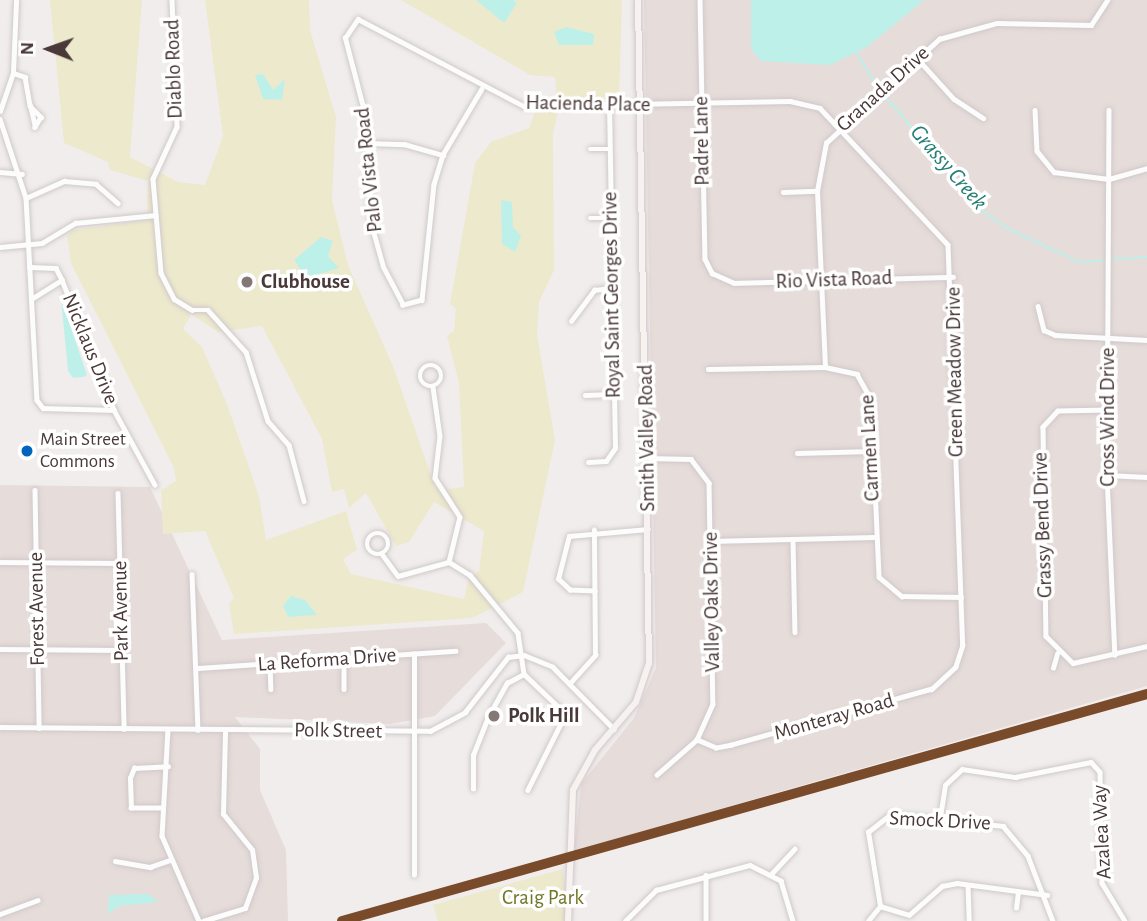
<!DOCTYPE html>
<style>
body{margin:0}
#map{position:relative;width:1147px;height:921px;overflow:hidden;background:#f2eded;font-family:"Alegreya Sans",sans-serif}
div>[style]{position:absolute}
.residential>*{inset:0;background:#e6dcda}
.green>*{inset:0;background:#ede9cd}
.water>*{inset:0;background:#bef0ea}
.stream>*{height:2px;margin:-1px;padding:0 1px;transform-origin:1px;border-radius:1px;background:#bef0ea}
.roads{filter:drop-shadow(0 0 2px #cfc9c9) drop-shadow(0 0 2px #cfc9c9)}
.street>*{height:4.5px;margin:-2.25px;padding:0 2.25px;transform-origin:2.25px;border-radius:2.25px;background:#fdfcfc}
.street>.ring{margin:-2.25px;padding:0;box-sizing:content-box;background:none;border:4.5px solid #fdfcfc;border-radius:50%}
.secondary>*{height:6px;margin:-3px;padding:0 3px;transform-origin:3px;border-radius:3px;background:#f7f2f0}
.rail-1>*{height:10px;margin:-5px;padding:0 5px;transform-origin:5px;border-radius:5px;background:#7a4b2a}
.dots>*{width:19px;height:19px;translate:-50% -50%;box-sizing:border-box;border:4px solid #fff;border-radius:50%}
span{translate:-50% -50%;white-space:nowrap;text-align:center;line-height:1.15;-webkit-text-stroke:7px #fff;paint-order:stroke}
.bus-label{font-size:19px;color:#493938}
.left{translate:0 -50%;text-align:left}
.street-label{font-size:21px;color:#493938}
.poi-label{font-size:21px;color:#493938;font-weight:700}
.park-label{font-size:21px;color:#707828}
.water-label{font-size:23px;color:#247e74;font-style:italic}
.north{position:absolute;left:14px;top:14px;width:70px;height:70px;-webkit-text-stroke:5px #fff;paint-order:stroke;rotate:271deg;font-size:19px;font-weight:700;line-height:28px;text-align:center;color:#493938}
.north::after{content:'';display:block;margin:auto;width:24px;height:32px;background:#493938;clip-path:polygon(50% 0,100% 100%,50% 72%,0 100%)}
</style>
<div id="map">
<div class="residential">
<div style="clip-path:polygon(644px 0,1147px 0,1147px 686px,574px 851px,581px 784px,634px 718px,656px 668px)"></div>
<div style="clip-path:polygon(0 485px,150px 487px,222px 640px,486px 623px,506px 643px,435px 716px,390px 724px,235px 717px,260px 749px,260px 790px,286px 850px,288px 921px,0 921px)"></div>
</div>
<div class="green">
<div style="clip-path:polygon(evenodd,50px 0,142px 0,130px 157px,178px 182px,205px 185px,223px 136px,205px 0,309px 0,310px 30px,336px 117px,332px 200px,348px 265px,393px 366px,435px 487px,447px 489px,464px 487px,459px 383px,447px 336px,454px 331px,456px 309px,450px 304px,475px 163px,491px 142px,529px 128px,538px 103px,557px 103px,555px 77px,530px 75px,401px 0,622px 0,619px 100px,559px 107px,553px 134px,554px 270px,539px 302px,537px 335px,555px 440px,523px 592px,472px 618px,234px 634px,229px 604px,234px 598px,205px 531px,163px 534px,161px 490px,176px 481px,174px 468px,71px 263px,67px 235px,74px 230px,147px 220px,148px 181px,110px 170px,108px 162px,64px 143px,50px 0,191px 314px,218px 332px,262px 326px,322px 439px,332px 492px,344px 489px,349px 508px,366px 493px,396px 546px,409px 542px,434px 502px,484px 531px,479px 571px,468px 580px,464px 599px,351px 574px,343px 559px,357px 550px,346px 511px,266px 540px,259px 496px,227px 404px,202px 347px,183px 329px,191px 314px)"></div>
<div style="clip-path:polygon(563px 869px,567px 921px,438px 921px,433px 905px)"></div>
</div>
<div class="water">
<div style="clip-path:polygon(476px 0,513px 0,517px 3px,504px 23px)"></div>
<div style="clip-path:polygon(751px 0,924px 0,867px 47px,830px 65px,761px 61px,751px 49px)"></div>
<div style="clip-path:polygon(566px 27px,594px 34px,593px 45px,559px 45px,554px 32px)"></div>
<div style="clip-path:polygon(263px 74px,273px 90px,285px 79px,282px 100px,263px 99px,255px 75px)"></div>
<div style="clip-path:polygon(501px 200px,512px 202px,513px 227px,521px 236px,515px 252px,502px 244px)"></div>
<div style="clip-path:polygon(321px 237px,333px 241px,328px 256px,339px 268px,306px 278px,294px 260px)"></div>
<div style="clip-path:polygon(61px 299px,87px 375px,83px 377px,73px 378px,68px 371px)"></div>
<div style="clip-path:polygon(291px 596px,305px 600px,317px 615px,288px 617px,283px 606px)"></div>
<div style="clip-path:polygon(148px 894px,158px 902px,119px 906px,108px 914px,109px 895px)"></div>
</div>
<div class="stream">
<div style="left:856px;top:52px;width:44px;rotate:58.8deg"></div>
<div style="left:883px;top:94px;width:154px;rotate:49.5deg"></div>
<div style="left:983px;top:211px;width:29px;rotate:36deg"></div>
<div style="left:1006px;top:228px;width:81px;rotate:24.7deg"></div>
<div style="left:1080px;top:262px;width:67px;rotate:-4.3deg"></div>
</div>
<div class="roads">
<div class="street">
<div style="left:172px;top:0;width:127px;rotate:87.7deg"></div>
<div style="left:177px;top:127px;width:57px;rotate:114.8deg"></div>
<div style="left:153px;top:179px;width:94px;rotate:85.1deg"></div>
<div style="left:161px;top:273px;width:29px;rotate:63deg"></div>
<div style="left:174px;top:299px;width:21px;rotate:31deg"></div>
<div style="left:192px;top:310px;width:16px"></div>
<div style="left:208px;top:310px;width:57px;rotate:47.9deg"></div>
<div style="left:246px;top:352px;width:72px;rotate:72.3deg"></div>
<div style="left:268px;top:421px;width:32px;rotate:49deg"></div>
<div style="left:289px;top:445px;width:58px;rotate:75deg"></div>
<div style="left:700px;top:0;width:259px;rotate:88.9deg"></div>
<div style="left:705px;top:259px;width:16px;rotate:63deg"></div>
<div style="left:712px;top:273px;width:24px;rotate:24deg"></div>
<div style="left:734px;top:283px;width:219px;rotate:-1.6deg"></div>
<div style="left:917px;top:58px;width:55px;rotate:47.9deg"></div>
<div style="left:954px;top:99px;width:35px;rotate:33deg"></div>
<div style="left:13px;top:73px;width:13px;rotate:18deg"></div>
<div style="left:25px;top:77px;width:29px;rotate:80deg"></div>
<div style="left:30px;top:106px;width:16px;rotate:45deg"></div>
<div style="left:41px;top:117px;width:12px;rotate:121deg"></div>
<div style="left:35px;top:127px;width:22px;rotate:-103deg"></div>
<div style="left:482px;top:89px;width:77px;rotate:120.6deg"></div>
<div style="left:443px;top:155px;width:30px;rotate:107deg"></div>
<div style="left:434px;top:184px;width:117px;rotate:95.9deg"></div>
<div style="left:422px;top:300px;width:20px;rotate:165deg"></div>
<div style="left:403px;top:305px;width:43px;rotate:-117.8deg"></div>
<div style="left:383px;top:267px;width:45px;rotate:-105.6deg"></div>
<div style="left:371px;top:224px;width:109px;rotate:-93.2deg"></div>
<div style="left:365px;top:115px;width:80px;rotate:-104.6deg"></div>
<div style="left:345px;top:38px;width:23px;rotate:-56deg"></div>
<div style="left:358px;top:19px;width:187px;rotate:27.7deg"></div>
<div style="left:524px;top:106px;width:266px;rotate:-1.1deg"></div>
<div style="left:790px;top:101px;width:31px;rotate:13deg"></div>
<div style="left:820px;top:108px;width:187px;rotate:46.9deg"></div>
<div style="left:948px;top:245px;width:400px;rotate:87.9deg"></div>
<div style="left:963px;top:645px;width:23px;rotate:108deg"></div>
<div style="left:956px;top:667px;width:33px;rotate:137deg"></div>
<div style="left:932px;top:689px;width:208px;rotate:164.4deg"></div>
<div style="left:732px;top:745px;width:16px;rotate:169deg"></div>
<div style="left:716px;top:748px;width:21px;rotate:-157deg"></div>
<div style="left:1035px;top:110px;width:41px;rotate:87.2deg"></div>
<div style="left:1037px;top:151px;width:27px;rotate:51deg"></div>
<div style="left:1054px;top:172px;width:55px;rotate:7.3deg"></div>
<div style="left:1109px;top:179px;width:40px;rotate:-16deg"></div>
<div style="left:1109px;top:110px;width:365px;rotate:90.3deg"></div>
<div style="left:1107px;top:475px;width:180px;rotate:87.5deg"></div>
<div style="left:0;top:111px;width:40px;rotate:-71.1deg"></div>
<div style="left:13px;top:73px;width:72px;rotate:-87.6deg"></div>
<div style="left:0;top:119px;width:83px;rotate:71.8deg"></div>
<div style="left:26px;top:198px;width:202px;rotate:86.9deg"></div>
<div style="left:37px;top:400px;width:10px;rotate:53deg"></div>
<div style="left:43px;top:408px;width:71px;rotate:1.6deg"></div>
<div style="left:367px;top:143px;width:37px;rotate:2deg"></div>
<div style="left:404px;top:144px;width:41px;rotate:15.8deg"></div>
<div style="left:590px;top:149px;width:19px"></div>
<div style="left:0;top:172px;width:22px;rotate:5deg"></div>
<div style="left:783px;top:192px;width:34px;rotate:-2deg"></div>
<div style="left:26px;top:198px;width:42px;rotate:-24.1deg"></div>
<div style="left:64px;top:181px;width:32px;rotate:5deg"></div>
<div style="left:96px;top:184px;width:29px;rotate:41deg"></div>
<div style="left:590px;top:218px;width:21px"></div>
<div style="left:0;top:247px;width:42px;rotate:-5.4deg"></div>
<div style="left:42px;top:243px;width:39px;rotate:-31deg"></div>
<div style="left:75px;top:223px;width:81px;rotate:-5.6deg"></div>
<div style="left:29px;top:267px;width:27px;rotate:2deg"></div>
<div style="left:56px;top:268px;width:13px;rotate:63deg"></div>
<div style="left:33px;top:298px;width:34px;rotate:-32deg"></div>
<div style="left:62px;top:280px;width:140px;rotate:68.2deg"></div>
<div style="left:114px;top:410px;width:85px;rotate:61.3deg"></div>
<div style="left:1038px;top:306px;width:25px;rotate:76deg"></div>
<div style="left:1044px;top:330px;width:12px;rotate:24deg"></div>
<div style="left:1055px;top:335px;width:92px;rotate:3.1deg"></div>
<div style="left:571px;top:321px;width:39px;rotate:-53deg"></div>
<div style="left:594px;top:290px;width:17px;rotate:-7deg"></div>
<div class="ring" style="left:420px;top:365px;width:17.5px;height:17.5px"></div>
<div style="left:825px;top:367px;width:176px;rotate:-92.6deg"></div>
<div style="left:817px;top:191px;width:49px;rotate:-79.4deg"></div>
<div style="left:826px;top:143px;width:154px;rotate:-42.6deg"></div>
<div style="left:939px;top:39px;width:60px;rotate:-15.4deg"></div>
<div style="left:997px;top:23px;width:94px;rotate:1.2deg"></div>
<div style="left:1091px;top:25px;width:30px;rotate:-57deg"></div>
<div style="left:708px;top:369px;width:117px;rotate:-1deg"></div>
<div style="left:825px;top:367px;width:33px;rotate:12deg"></div>
<div style="left:857px;top:374px;width:29px;rotate:61deg"></div>
<div style="left:871px;top:399px;width:178px;rotate:87.4deg"></div>
<div style="left:879px;top:577px;width:30px;rotate:40deg"></div>
<div style="left:902px;top:596px;width:59px;rotate:1deg"></div>
<div style="left:433px;top:387px;width:49px;rotate:81.9deg"></div>
<div style="left:440px;top:436px;width:42px;rotate:96.8deg"></div>
<div style="left:435px;top:478px;width:46px;rotate:57.3deg"></div>
<div style="left:460px;top:517px;width:46px;rotate:103.7deg"></div>
<div style="left:449px;top:562px;width:25px;rotate:32deg"></div>
<div style="left:470px;top:575px;width:75px;rotate:50.4deg"></div>
<div style="left:518px;top:633px;width:41px;rotate:81.7deg"></div>
<div style="left:585px;top:395px;width:28px;rotate:-2deg"></div>
<div style="left:1108px;top:410px;width:50px;rotate:178.9deg"></div>
<div style="left:1058px;top:411px;width:22px;rotate:133deg"></div>
<div style="left:1043px;top:427px;width:209px;rotate:89.2deg"></div>
<div style="left:1046px;top:636px;width:38px;rotate:45deg"></div>
<div style="left:1073px;top:663px;width:76px;rotate:-12.9deg"></div>
<div style="left:797px;top:453px;width:75px;rotate:-1.5deg"></div>
<div style="left:648px;top:458px;width:43px;rotate:1.3deg"></div>
<div style="left:691px;top:459px;width:30px;rotate:53deg"></div>
<div style="left:709px;top:483px;width:221px;rotate:89deg"></div>
<div style="left:713px;top:704px;width:39px;rotate:114deg"></div>
<div style="left:697px;top:740px;width:53px;rotate:138.8deg"></div>
<div style="left:588px;top:462px;width:18px;rotate:-3deg"></div>
<div style="left:606px;top:461px;width:16px;rotate:-55deg"></div>
<div style="left:615px;top:448px;width:341px;rotate:-91deg"></div>
<div style="left:1107px;top:475px;width:40px;rotate:2.9deg"></div>
<div style="left:35px;top:490px;width:238px;rotate:89deg"></div>
<div style="left:118px;top:493px;width:236px;rotate:88.5deg"></div>
<div class="ring" style="left:367px;top:533px;width:17.5px;height:17.5px"></div>
<div style="left:793px;top:540px;width:92px;rotate:88.8deg"></div>
<div style="left:710px;top:541px;width:164px;rotate:-1.4deg"></div>
<div style="left:382px;top:554px;width:27px;rotate:54deg"></div>
<div style="left:398px;top:576px;width:53px;rotate:-15.4deg"></div>
<div style="left:0;top:562px;width:120px;rotate:0.5deg"></div>
<div style="left:192px;top:574px;width:156px;rotate:87.8deg"></div>
<div style="left:595px;top:591px;width:25px;rotate:-178deg"></div>
<div style="left:570px;top:590px;width:16px;rotate:-137deg"></div>
<div style="left:558px;top:579px;width:44px;rotate:-75.7deg"></div>
<div style="left:569px;top:536px;width:79px;rotate:-5.1deg"></div>
<div style="left:0;top:649px;width:121px;rotate:0.5deg"></div>
<div style="left:344px;top:659px;width:30px;rotate:90deg"></div>
<div style="left:270px;top:664px;width:25px;rotate:88deg"></div>
<div style="left:198px;top:668px;width:258px;rotate:-3.8deg"></div>
<div style="left:1053px;top:668px;width:15px;rotate:-74deg"></div>
<div style="left:524px;top:674px;width:58px;rotate:43.6deg"></div>
<div style="left:566px;top:714px;width:85px;rotate:116.6deg"></div>
<div style="left:570px;top:683px;width:38px;rotate:-48deg"></div>
<div style="left:595px;top:655px;width:125px;rotate:-90.5deg"></div>
<div style="left:0;top:727px;width:430px;rotate:0.5deg"></div>
<div style="left:430px;top:731px;width:40px;rotate:-28deg"></div>
<div style="left:465px;top:712px;width:70px;rotate:-52deg"></div>
<div style="left:508px;top:657px;width:16px;rotate:-7deg"></div>
<div style="left:524px;top:655px;width:31px;rotate:22deg"></div>
<div style="left:553px;top:667px;width:87px;rotate:45.5deg"></div>
<div style="left:168px;top:729px;width:107px;rotate:93.2deg"></div>
<div style="left:162px;top:836px;width:93px;rotate:66.5deg"></div>
<div style="left:473px;top:789px;width:34px;rotate:-90deg"></div>
<div style="left:473px;top:755px;width:41px;rotate:-68.5deg"></div>
<div style="left:488px;top:717px;width:39px;rotate:-61deg"></div>
<div style="left:507px;top:683px;width:19px;rotate:-28deg"></div>
<div style="left:161px;top:808px;width:30px;rotate:180deg"></div>
<div style="left:131px;top:808px;width:30px;rotate:-92deg"></div>
<div style="left:130px;top:778px;width:11px;rotate:-68deg"></div>
<div style="left:134px;top:768px;width:34px;rotate:-3deg"></div>
<div style="left:940px;top:817px;width:32px;rotate:-81deg"></div>
<div style="left:945px;top:785px;width:23px;rotate:-43deg"></div>
<div style="left:962px;top:769px;width:54px;rotate:8.6deg"></div>
<div style="left:1015px;top:777px;width:77px;rotate:-11.2deg"></div>
<div style="left:1091px;top:762px;width:13px;rotate:48deg"></div>
<div style="left:1100px;top:772px;width:111px;rotate:89deg"></div>
<div style="left:1102px;top:883px;width:44px;rotate:58.8deg"></div>
<div style="left:115px;top:861px;width:36px;rotate:10deg"></div>
<div style="left:150px;top:867px;width:21px;rotate:-19deg"></div>
<div style="left:772px;top:873px;width:33px;rotate:-47deg"></div>
<div style="left:414px;top:875px;width:221px;rotate:-90deg"></div>
<div style="left:706px;top:875px;width:46px;rotate:90deg"></div>
<div style="left:968px;top:885px;width:35px;rotate:88deg"></div>
<div style="left:880px;top:906px;width:30px;rotate:17deg"></div>
<div style="left:909px;top:915px;width:44px;rotate:-41.3deg"></div>
<div style="left:942px;top:886px;width:15px;rotate:-11deg"></div>
<div style="left:957px;top:883px;width:91px;rotate:7.6deg"></div>
<div style="left:1016px;top:908px;width:16px;rotate:-83deg"></div>
<div style="left:0;top:914px;width:40px;rotate:-20.2deg"></div>
<div style="left:203px;top:921px;width:44px;rotate:-17.2deg"></div>
<div style="left:245px;top:908px;width:32px;rotate:-70deg"></div>
<div style="left:256px;top:878px;width:28px;rotate:-98deg"></div>
<div style="left:252px;top:850px;width:46px;rotate:-128.9deg"></div>
<div style="left:223px;top:814px;width:84px;rotate:-88.6deg"></div>
<div style="left:625px;top:921px;width:44px;rotate:-45deg"></div>
<div style="left:656px;top:890px;width:97px;rotate:-14.9deg"></div>
<div style="left:750px;top:865px;width:35px;rotate:27deg"></div>
<div style="left:781px;top:881px;width:42px;rotate:73.3deg"></div>
<div style="left:868px;top:921px;width:19px;rotate:-51deg"></div>
<div style="left:880px;top:906px;width:75px;rotate:-99.2deg"></div>
<div style="left:868px;top:832px;width:29px;rotate:-38deg"></div>
<div style="left:891px;top:814px;width:113px;rotate:6.1deg"></div>
<div style="left:1003px;top:826px;width:39px;rotate:50deg"></div>
<div style="left:1028px;top:856px;width:70px;rotate:69deg"></div>
</div>
<div class="secondary">
<div style="left:568px;top:921px;width:131px;rotate:-87.8deg"></div>
<div style="left:573px;top:790px;width:46px;rotate:-61.2deg"></div>
<div style="left:595px;top:750px;width:63px;rotate:-49.5deg"></div>
<div style="left:636px;top:702px;width:41px;rotate:-71.6deg"></div>
<div style="left:649px;top:663px;width:663px;rotate:-90.95deg"></div>
</div>
</div>
<div class="rail-1">
<div style="left:342px;top:921px;width:836px;rotate:-15.75deg"></div>
</div>
<div class="dots">
<div style="left:247px;top:282px;background:#847877"></div>
<div style="left:27px;top:451px;background:#0065bd"></div>
<div style="left:494px;top:716px;background:#847877"></div>
</div>
<div class="bus-label">
<span class="left" style="left:40px;top:451px">Main Street<br>Commons</span>
</div>
<div class="street-label">
<span style="left:174px;top:69px;rotate:-92deg">Diablo Road</span>
<span style="left:883px;top:89px;rotate:-42deg">Granada Drive</span>
<span style="left:588px;top:104px;rotate:1deg">Hacienda Place</span>
<span style="left:702px;top:141px;rotate:-91deg">Padre Lane</span>
<span style="left:369px;top:170px;rotate:-96deg">Palo Vista Road</span>
<span style="left:834px;top:280px;rotate:-2deg">Rio Vista Road</span>
<span style="left:612px;top:295px;rotate:-91deg">Royal Saint Georges Drive</span>
<span style="left:90px;top:349px;rotate:68deg">Nicklaus Drive</span>
<span style="left:955px;top:372px;rotate:-91deg">Green Meadow Drive</span>
<span style="left:1108px;top:417px;rotate:-90deg">Cross Wind Drive</span>
<span style="left:647px;top:438px;rotate:-91deg">Smith Valley Road</span>
<span style="left:870px;top:448px;rotate:-93deg">Carmen Lane</span>
<span style="left:1043px;top:525px;rotate:-92deg">Grassy Bend Drive</span>
<span style="left:712px;top:602px;rotate:-91deg">Valley Oaks Drive</span>
<span style="left:37px;top:609px;rotate:-91deg">Forest Avenue</span>
<span style="left:121px;top:611px;rotate:-91deg">Park Avenue</span>
<span style="left:327px;top:660px;rotate:-4deg">La Reforma Drive</span>
<span style="left:834px;top:717px;rotate:-16deg">Monteray Road</span>
<span style="left:338px;top:731px;rotate:1deg">Polk Street</span>
<span style="left:940px;top:821px;rotate:3deg">Smock Drive</span>
<span style="left:1102px;top:832px;rotate:-93deg">Azalea Way</span>
</div>
<div class="poi-label">
<span class="left" style="left:261px;top:282px">Clubhouse</span>
<span class="left" style="left:508px;top:716px">Polk Hill</span>
</div>
<div class="park-label">
<span style="left:543px;top:898px">Craig Park</span>
</div>
<div class="water-label">
<span style="left:948px;top:168px;rotate:49deg">Grassy Creek</span>
</div>
<div class="north">N</div>
</div>
